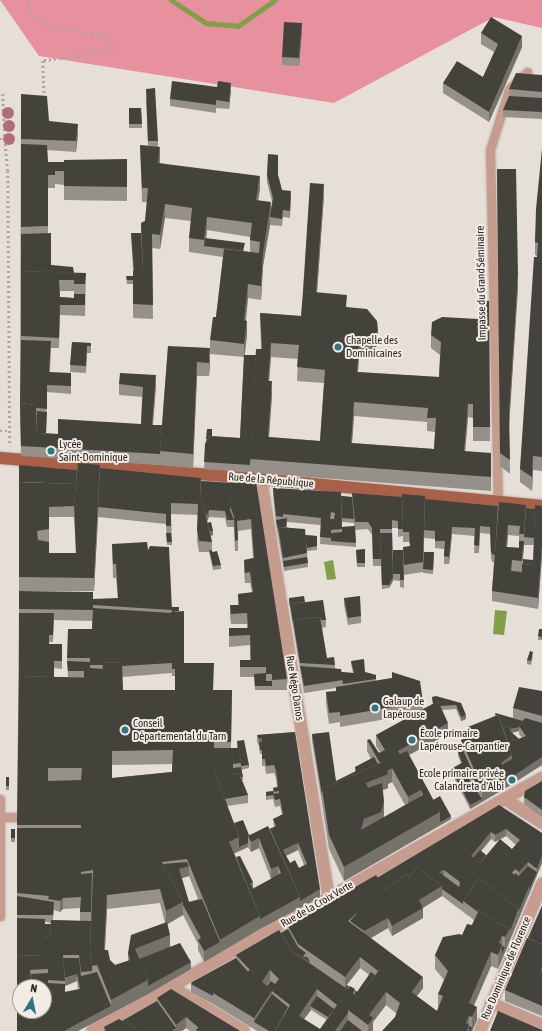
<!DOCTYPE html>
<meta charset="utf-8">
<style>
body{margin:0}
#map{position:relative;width:542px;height:1031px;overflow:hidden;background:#e6dfd8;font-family:"Asap Condensed",sans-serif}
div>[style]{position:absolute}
.green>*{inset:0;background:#e7919e}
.water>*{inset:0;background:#809f48}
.stream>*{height:5px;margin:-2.5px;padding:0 2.5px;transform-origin:2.5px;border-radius:2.5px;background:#809f48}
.path>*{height:2.5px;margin-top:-1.25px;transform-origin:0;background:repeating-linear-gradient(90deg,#aba59f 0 2px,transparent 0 5px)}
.roads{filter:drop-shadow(0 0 1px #c0bab4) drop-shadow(0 0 1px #c0bab4)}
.service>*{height:9px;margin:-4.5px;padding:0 4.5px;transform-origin:4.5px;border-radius:4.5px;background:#c69c8e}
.minor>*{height:12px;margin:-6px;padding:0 6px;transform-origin:6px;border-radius:6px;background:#c69c8e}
.primary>*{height:12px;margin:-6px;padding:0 6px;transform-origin:6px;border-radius:6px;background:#a96048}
.trees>*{width:12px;height:12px;margin:-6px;border-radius:50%;background:#b16c7e}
.wall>*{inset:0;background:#95918a}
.shaded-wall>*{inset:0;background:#75726a}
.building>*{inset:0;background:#44433b}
.dots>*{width:11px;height:11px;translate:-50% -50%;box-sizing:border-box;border:2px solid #f3ece5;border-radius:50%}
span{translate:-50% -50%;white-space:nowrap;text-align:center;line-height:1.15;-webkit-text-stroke:4px #f3ece5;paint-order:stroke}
.street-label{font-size:11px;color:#282623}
.poi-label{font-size:11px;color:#282623}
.left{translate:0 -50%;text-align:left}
.right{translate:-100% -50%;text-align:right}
.north{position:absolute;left:12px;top:979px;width:40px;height:40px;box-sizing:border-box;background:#f3ece5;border:1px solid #a29d97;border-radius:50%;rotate:10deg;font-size:11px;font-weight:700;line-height:16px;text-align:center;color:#282623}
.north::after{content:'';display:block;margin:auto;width:14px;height:18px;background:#2f7583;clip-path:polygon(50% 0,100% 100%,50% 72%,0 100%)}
</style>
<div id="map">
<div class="green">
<div style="clip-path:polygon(0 0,542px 0,542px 28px,494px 17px,334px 103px,39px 56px)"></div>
</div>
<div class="water">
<div style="clip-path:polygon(333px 560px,336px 579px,327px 580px,324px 562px)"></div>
<div style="clip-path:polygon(495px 610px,507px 611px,504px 635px,493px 634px)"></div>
</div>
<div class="stream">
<div style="left:171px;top:0;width:42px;rotate:33.3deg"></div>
<div style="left:206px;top:23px;width:32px;rotate:5deg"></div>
<div style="left:238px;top:26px;width:45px;rotate:-35.1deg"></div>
</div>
<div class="path">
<div style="left:29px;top:0;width:8px;rotate:90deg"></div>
<div style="left:29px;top:8px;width:10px;rotate:61deg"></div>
<div style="left:34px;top:17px;width:10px;rotate:37deg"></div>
<div style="left:42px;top:23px;width:68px;rotate:11.8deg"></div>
<div style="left:109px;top:37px;width:12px;rotate:70deg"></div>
<div style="left:113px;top:48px;width:4px;rotate:135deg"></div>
<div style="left:110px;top:51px;width:68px;rotate:171.5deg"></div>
<div style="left:43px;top:61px;width:32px;rotate:88deg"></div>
<div style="left:3px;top:94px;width:45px;rotate:87.5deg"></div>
<div style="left:0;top:139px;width:5px"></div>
<div style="left:5px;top:139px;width:32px;rotate:85deg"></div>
<div style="left:8px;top:171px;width:275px;rotate:89.6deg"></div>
<div style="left:0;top:431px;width:10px"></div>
</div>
<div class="roads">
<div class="service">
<div style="left:498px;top:503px;width:353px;rotate:-91.3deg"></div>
<div style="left:490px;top:150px;width:64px;rotate:-72.7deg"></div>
<div style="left:509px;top:89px;width:25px;rotate:-43deg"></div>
<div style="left:0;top:799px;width:117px;rotate:90deg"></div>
<div style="left:0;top:817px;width:29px"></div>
</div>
<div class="minor">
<div style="left:261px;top:479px;width:423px;rotate:80.8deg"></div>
<div style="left:505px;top:799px;width:44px;rotate:33deg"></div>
<div style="left:172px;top:987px;width:84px;rotate:31.4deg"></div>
<div style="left:491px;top:1003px;width:56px;rotate:23.3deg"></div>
<div style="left:92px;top:1031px;width:516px;rotate:-29.35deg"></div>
<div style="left:480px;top:1031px;width:160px;rotate:-67.1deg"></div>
</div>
<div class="primary">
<div style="left:0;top:458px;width:274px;rotate:4.6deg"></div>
<div style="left:273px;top:480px;width:270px;rotate:5.5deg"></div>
</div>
</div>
<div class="trees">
<div style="left:8px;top:113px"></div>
<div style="left:9px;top:126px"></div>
<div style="left:9px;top:139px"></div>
</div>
<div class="wall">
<div style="clip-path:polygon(302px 30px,299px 66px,282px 65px,282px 57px)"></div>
<div style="clip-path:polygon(481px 33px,522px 47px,489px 122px,443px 93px,443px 83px,483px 77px,494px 52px,481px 44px)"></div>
<div style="clip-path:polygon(542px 75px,542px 119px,503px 117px,503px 110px,509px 96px,509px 89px)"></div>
<div style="clip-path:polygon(231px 90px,229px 109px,216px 108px,216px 113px,170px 106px,170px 99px)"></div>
<div style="clip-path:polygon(evenodd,21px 94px,49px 121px,78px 134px,76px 152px,47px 150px,48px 162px,127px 173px,127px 201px,64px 200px,64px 185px,55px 184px,55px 188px,48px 188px,48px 233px,51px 265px,74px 273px,86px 273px,85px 316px,60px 315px,59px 348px,51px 348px,50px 372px,71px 380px,71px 394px,47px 392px,46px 433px,58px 434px,141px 424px,142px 397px,119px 395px,119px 384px,156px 385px,153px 425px,162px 425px,168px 346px,210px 362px,209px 376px,197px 376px,193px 468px,160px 465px,21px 456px,20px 414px,21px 94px,60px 291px,74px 291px,74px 298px,60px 297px,60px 291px)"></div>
<div style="clip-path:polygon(evenodd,146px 96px,158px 141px,158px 147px,160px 160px,160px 163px,260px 189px,258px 200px,271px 207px,272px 202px,267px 182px,267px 175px,278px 175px,282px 190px,291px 198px,290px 218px,283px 217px,282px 226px,270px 225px,263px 266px,261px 300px,248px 298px,246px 320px,247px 334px,245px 355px,256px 355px,261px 349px,260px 313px,301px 316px,324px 195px,317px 293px,347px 307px,378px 343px,374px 351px,359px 357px,358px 372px,439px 377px,440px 355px,431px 348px,431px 335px,478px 319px,489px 301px,490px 441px,473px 441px,473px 418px,468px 417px,465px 451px,491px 477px,491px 491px,204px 469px,206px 439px,212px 436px,240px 438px,244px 357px,210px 354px,210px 340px,216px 317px,223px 257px,189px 252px,189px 238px,191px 221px,165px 218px,160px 249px,152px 248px,153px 319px,133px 318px,133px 284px,127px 284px,126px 276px,133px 276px,133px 271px,131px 233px,141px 233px,141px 223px,145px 221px,147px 202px,142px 202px,140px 145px,148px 146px,146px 96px,207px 230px,250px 237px,250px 252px,245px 251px,206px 238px,207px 230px,146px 96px,271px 357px,298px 359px,297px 381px,324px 383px,320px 441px,269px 437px,272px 395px,269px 381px,271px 357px,146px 96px,354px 416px,427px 422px,427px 431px,435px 432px,434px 449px,352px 443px,354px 416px)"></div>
<div style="clip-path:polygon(129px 108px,141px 108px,142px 128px,129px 128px)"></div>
<div style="clip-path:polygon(542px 149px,542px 471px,533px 470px,532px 491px,520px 482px,520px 469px,537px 256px,535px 255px,535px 242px)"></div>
<div style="clip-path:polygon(497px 169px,518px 287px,509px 425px,510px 474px,500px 466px)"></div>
<div style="clip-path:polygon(72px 342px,91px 343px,91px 353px,87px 353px,86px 373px,70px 372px)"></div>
<div style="clip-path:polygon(evenodd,100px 468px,201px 481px,232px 483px,256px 482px,287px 679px,287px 690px,255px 690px,254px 677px,240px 677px,240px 660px,250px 660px,250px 645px,229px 647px,229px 628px,247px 628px,247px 624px,231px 624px,230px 616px,230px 605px,238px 605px,238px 594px,252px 593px,250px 583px,245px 583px,244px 571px,244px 560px,253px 558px,251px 529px,238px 531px,238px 551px,235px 551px,234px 527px,227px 527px,225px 518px,209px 517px,207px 521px,213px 535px,211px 536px,212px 542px,212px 551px,221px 565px,221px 569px,213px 570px,209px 552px,199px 552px,197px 541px,198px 515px,171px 514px,172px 545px,167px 545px,166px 524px,98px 517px,94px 591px,19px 591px,19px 506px,77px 470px,100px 468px,49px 517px,74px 517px,76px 553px,49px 553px,49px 517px)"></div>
<div style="clip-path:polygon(evenodd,273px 488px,352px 497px,352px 493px,535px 509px,542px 506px,542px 556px,538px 609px,492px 601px,492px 591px,494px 562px,492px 562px,491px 558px,490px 534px,480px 533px,479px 553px,474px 553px,475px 536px,452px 534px,449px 564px,444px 564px,444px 549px,435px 548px,435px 539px,424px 538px,424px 552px,434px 556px,433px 574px,423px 573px,423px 572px,404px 575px,404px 588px,400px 587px,400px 581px,393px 580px,389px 588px,382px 589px,381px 566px,373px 566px,372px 535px,368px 529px,355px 530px,356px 547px,320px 544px,321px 525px,287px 522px,287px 527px,305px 535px,317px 536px,317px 550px,307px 551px,308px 567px,284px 571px,276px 524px,273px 495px,273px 488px,342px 522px,354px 523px,354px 526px,342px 527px,342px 522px,273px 488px,392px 528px,398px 528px,398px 537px,403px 536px,403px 542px,409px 542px,410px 546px,403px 550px,393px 556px,392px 528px,273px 488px,508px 535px,519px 536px,519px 548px,507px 547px,508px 535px,273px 488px,524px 545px,534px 545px,533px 560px,523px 560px,524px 545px)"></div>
<div style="clip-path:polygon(evenodd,112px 544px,148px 550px,171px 607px,184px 663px,213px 690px,232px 690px,231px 748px,237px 748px,237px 741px,249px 765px,249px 768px,241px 770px,243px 777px,243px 780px,242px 780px,248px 795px,248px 803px,227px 806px,234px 823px,249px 835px,274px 827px,273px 819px,282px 815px,280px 806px,275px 807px,273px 799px,266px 800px,266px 792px,273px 791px,273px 788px,277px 787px,276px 778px,274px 773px,266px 774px,265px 766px,262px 766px,262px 754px,260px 754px,259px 746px,257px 742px,257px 735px,295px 732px,320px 897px,260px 929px,204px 962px,198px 950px,198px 944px,183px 915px,167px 924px,170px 947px,191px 969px,148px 994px,78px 1031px,17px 1031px,17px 825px,19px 609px,93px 604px,118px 598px,116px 578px,113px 578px,112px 544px,54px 620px,92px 621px,92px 629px,67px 658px,68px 677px,54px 677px,54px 668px,62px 669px,62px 661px,49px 644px,49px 642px,53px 642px,54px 620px,112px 544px,172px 673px,172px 676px,175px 676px,175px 690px,123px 690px,122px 677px,172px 673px,112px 544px,172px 764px,172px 772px,112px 778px,112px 765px,172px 764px,112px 544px,248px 847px,251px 852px,259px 848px,271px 879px,253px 888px,234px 853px,248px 847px,112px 544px,298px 850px,304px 865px,299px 868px,290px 863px,286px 856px,298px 850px,112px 544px,189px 876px,198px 899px,189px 902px,182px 878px,189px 876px,112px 544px,160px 903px,165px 923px,128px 953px,128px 961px,115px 965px,110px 960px,105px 950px,107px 909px,160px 903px,112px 544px,80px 908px,80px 921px,53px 920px,54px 910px,60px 912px,63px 909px,80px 908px,112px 544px,45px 922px,51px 923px,51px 924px,45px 924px,45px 922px,112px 544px,77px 981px,78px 989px,65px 992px,65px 986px,77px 981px,112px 544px,20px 987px,44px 987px,44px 1011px,20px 1011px,20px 987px)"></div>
<div style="clip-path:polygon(365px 549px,365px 567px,357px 567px,356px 550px)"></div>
<div style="clip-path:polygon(evenodd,289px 598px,305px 602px,326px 620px,326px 627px,322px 628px,327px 658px,335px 665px,335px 668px,341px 672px,353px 673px,351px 664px,351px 661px,365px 672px,376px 675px,376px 681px,392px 678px,392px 672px,423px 702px,423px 709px,433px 704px,432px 697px,461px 703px,466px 719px,461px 721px,456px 709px,442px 710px,448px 734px,409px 755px,433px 800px,451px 819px,344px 881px,329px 849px,322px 803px,312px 741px,312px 734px,336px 781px,355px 772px,355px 767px,371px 759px,367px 751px,367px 740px,379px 753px,380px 752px,376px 746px,376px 735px,415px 714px,340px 727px,340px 722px,329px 724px,326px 703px,326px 692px,336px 691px,336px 688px,304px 693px,289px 602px,289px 598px,392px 782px,405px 805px,384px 817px,384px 815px,383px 790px,388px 788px,388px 784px,392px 782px)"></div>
<div style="clip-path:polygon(344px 598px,361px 616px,361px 623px,348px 625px,344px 605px)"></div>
<div style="clip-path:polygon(542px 629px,542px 640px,538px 640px,538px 636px)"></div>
<div style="clip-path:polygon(533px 656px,531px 665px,527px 664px,527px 660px)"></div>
<div style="clip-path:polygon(evenodd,542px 691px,542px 765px,509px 786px,470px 809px,451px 772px,451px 769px,461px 763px,458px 756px,458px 752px,461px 750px,461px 740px,468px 737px,468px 727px,495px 716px,495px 713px,513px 718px,513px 708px,542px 691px,519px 731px,519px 734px,522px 738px,519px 739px,512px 733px,519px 731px)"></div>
<div style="clip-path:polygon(6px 777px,9px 777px,9px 790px,6px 790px)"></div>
<div style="clip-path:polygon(542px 781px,542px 817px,524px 804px,524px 797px)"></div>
<div style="clip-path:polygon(evenodd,499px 805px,542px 833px,542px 863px,498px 969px,491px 966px,474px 1005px,477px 1020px,472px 1031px,395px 1017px,397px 1014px,386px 1005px,373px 1022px,373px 1031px,257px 1031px,213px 1004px,191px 992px,191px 984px,236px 958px,236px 955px,288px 929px,288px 926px,377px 878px,499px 805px,506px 836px,516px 845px,512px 849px,486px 855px,481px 851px,491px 839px,495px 842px,506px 836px,499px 805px,442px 896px,474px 920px,472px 925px,462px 935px,435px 955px,435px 969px,444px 980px,438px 994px,438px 1008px,437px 1011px,417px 996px,423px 988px,371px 938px,388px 928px,392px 936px,423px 918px,423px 908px,442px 896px,499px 805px,360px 968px,369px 975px,357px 992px,355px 990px,345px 987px,360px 968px,499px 805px,311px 1010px,327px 1020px,320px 1029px,304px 1019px,311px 1010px)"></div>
<div style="clip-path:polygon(11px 829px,15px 829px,15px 842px,11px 842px)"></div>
<div style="clip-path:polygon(542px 906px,542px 1016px,505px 1001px,505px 990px)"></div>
<div style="clip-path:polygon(157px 998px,240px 1031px,190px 1031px,186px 1028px,182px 1031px,104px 1031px,104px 1027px,122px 1021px,157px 1001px)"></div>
</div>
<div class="shaded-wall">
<div style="clip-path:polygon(302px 23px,302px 30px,299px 66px,299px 58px)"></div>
<div style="clip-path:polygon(522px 36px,522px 47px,489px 122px,489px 112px)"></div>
<div style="clip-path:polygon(231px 83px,231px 90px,229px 109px,229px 102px)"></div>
<div style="clip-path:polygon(78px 124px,78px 134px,76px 152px,76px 141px)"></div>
<div style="clip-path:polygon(160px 147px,160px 160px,158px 177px,158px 163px)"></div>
<div style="clip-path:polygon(260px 176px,260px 189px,256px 213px,256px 200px)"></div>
<div style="clip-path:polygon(324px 184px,324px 195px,316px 307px,316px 296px)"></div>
<div style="clip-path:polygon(271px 202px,271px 215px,270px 217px,270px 225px,263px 266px,261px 300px,261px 286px,263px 253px)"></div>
<div style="clip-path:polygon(165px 204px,165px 218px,160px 249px,160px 235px)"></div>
<div style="clip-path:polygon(207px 217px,207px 230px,205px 247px,204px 246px,204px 254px,204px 240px)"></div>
<div style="clip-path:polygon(518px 274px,518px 287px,509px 427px,509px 414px)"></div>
<div style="clip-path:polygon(248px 284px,248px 298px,244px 334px,244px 320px)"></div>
<div style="clip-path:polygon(247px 321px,247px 334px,244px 357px,244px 344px)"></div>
<div style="clip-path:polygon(378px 330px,378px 343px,374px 351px,359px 357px,357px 385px,357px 372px,359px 343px)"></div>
<div style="clip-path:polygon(271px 343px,271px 357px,268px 394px,268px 381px)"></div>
<div style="clip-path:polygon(210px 348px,210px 362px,209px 376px,209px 363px)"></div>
<div style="clip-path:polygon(197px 362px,197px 376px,193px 468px,193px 454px)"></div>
<div style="clip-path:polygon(156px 375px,156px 385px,152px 435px,152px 425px)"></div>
<div style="clip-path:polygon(272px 381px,272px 395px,268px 450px,268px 437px)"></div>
<div style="clip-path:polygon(354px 402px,354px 416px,351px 456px,351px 443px)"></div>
<div style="clip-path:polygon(468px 404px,468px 417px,464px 465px,464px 451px)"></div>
<div style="clip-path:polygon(533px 456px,533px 470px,532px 491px,532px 477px)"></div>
<div style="clip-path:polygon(100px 465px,98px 517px,94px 591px,94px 578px)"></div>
<div style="clip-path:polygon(209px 510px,209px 517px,206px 524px,206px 517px)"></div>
<div style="clip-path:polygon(508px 525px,508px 535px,506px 558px,506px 547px)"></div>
<div style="clip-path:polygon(452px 527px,452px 534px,449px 564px,449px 557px)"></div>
<div style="clip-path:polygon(213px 531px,213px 535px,208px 536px,208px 533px)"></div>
<div style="clip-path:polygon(542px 545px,542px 556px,538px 609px,538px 598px)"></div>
<div style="clip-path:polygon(393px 577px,393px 581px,389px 588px,389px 585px)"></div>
<div style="clip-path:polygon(466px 715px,466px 719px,461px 721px,461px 717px)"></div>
<div style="clip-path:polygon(448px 723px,448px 734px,401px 759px,392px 768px,392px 782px,388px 784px,388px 788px,366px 797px,323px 795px,382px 771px,398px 751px)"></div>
<div style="clip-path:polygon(519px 727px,519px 731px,510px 733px,503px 731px)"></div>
<div style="clip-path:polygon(262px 738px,262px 745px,259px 742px,259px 739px)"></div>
<div style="clip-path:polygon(512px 755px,512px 766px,501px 766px,501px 763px)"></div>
<div style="clip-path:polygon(542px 757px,542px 765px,509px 786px,509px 779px)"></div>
<div style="clip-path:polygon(509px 776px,509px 786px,470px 809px,470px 805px,482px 799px,482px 792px)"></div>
<div style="clip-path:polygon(421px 790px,421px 804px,408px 810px,408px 797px)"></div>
<div style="clip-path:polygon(384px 801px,384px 815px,381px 826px,361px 830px,364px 819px)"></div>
<div style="clip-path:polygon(440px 812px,451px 816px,451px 819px,344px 881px,344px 867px)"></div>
<div style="clip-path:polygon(506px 829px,506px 836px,495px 842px,495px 835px)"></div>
<div style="clip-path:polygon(491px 832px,491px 839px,473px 861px,471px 856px)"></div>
<div style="clip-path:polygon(239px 837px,248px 843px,248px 847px,229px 856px,229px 842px)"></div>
<div style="clip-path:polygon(259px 838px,259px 848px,251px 852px,251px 842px)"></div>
<div style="clip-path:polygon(298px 843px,298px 850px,283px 857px,283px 850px)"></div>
<div style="clip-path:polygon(542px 856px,542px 863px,529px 894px,529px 890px,537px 872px,537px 869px)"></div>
<div style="clip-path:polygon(528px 862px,528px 869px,519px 880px,519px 872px)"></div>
<div style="clip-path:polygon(189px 866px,189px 876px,179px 879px,179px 869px)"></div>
<div style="clip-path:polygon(278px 866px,278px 877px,271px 879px,271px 869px)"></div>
<div style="clip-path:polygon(444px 870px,444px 877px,439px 872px)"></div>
<div style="clip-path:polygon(253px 882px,253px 892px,250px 884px)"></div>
<div style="clip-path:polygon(442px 886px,442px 896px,419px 910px,419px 900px)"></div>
<div style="clip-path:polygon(529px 887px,529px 894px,519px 918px,519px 911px)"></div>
<div style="clip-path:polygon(320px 889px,320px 897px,260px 929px,204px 962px,204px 951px,220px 942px,220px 940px,260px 916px,300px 897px)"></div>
<div style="clip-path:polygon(107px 895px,107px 909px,104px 964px,104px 950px)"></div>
<div style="clip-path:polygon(63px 898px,63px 909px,60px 912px,60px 901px)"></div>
<div style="clip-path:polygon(183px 902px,183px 915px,166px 925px,166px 911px)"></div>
<div style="clip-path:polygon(519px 907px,519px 918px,498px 969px,499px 943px,502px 936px,502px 954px,505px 947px,505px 937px)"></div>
<div style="clip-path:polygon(423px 908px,423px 918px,392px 936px,392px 926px)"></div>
<div style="clip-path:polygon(388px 918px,388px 928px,364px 942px,364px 931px)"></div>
<div style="clip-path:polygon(170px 935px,170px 948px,137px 962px,135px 949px)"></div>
<div style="clip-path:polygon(491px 952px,491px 966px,469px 1017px,469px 1003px)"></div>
<div style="clip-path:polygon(360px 957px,360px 968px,345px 987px,345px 977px)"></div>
<div style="clip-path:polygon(191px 962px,191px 969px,148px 994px,78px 1031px,64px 1031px,111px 1006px,111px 1000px,148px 980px)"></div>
<div style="clip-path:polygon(270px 970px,270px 980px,262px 993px,262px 982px)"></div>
<div style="clip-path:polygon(77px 974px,77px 981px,65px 986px,65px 979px)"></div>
<div style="clip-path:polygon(423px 977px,423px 988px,410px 1005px,410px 995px)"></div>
<div style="clip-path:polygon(317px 989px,317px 1000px,310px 1006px,311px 1010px,299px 1026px,299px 1016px)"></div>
<div style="clip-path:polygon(272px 991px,272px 1001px,254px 1022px,254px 1018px)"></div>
<div style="clip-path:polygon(386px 992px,386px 1005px,373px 1022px,373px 1031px,368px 1031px,369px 1015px)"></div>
<div style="clip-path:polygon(477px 1007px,477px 1020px,472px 1031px,471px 1031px,472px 1027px,472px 1017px)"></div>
<div style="clip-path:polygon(348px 1013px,348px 1023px,343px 1031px,335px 1031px)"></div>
<div style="clip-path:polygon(469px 1016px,469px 1031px,466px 1031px,466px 1023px)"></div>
<div style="clip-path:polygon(186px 1017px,186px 1028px,182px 1031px,172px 1031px,176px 1028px,176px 1025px)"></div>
</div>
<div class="building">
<div style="clip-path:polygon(491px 17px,522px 36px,489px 112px,443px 83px,457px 61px,483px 77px,498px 44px,481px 33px)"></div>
<div style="clip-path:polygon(284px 22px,302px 23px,299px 58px,282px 57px)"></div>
<div style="clip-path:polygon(516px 73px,542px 75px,542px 92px,509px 89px)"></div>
<div style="clip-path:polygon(172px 81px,217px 87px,218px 81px,231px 83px,229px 102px,216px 100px,216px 105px,170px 99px)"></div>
<div style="clip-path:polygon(155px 88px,158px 141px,148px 141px,146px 89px)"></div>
<div style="clip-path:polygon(21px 94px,47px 96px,49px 121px,78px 124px,76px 141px,21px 139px)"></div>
<div style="clip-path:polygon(509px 96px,542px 98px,542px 112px,503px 110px)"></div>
<div style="clip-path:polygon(129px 108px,141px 108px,142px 124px,129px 124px)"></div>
<div style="clip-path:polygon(21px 144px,47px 145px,48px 162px,64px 162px,64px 160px,127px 159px,127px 187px,64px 186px,64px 171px,55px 171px,55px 175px,48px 175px,48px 226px,21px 227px)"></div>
<div style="clip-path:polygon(140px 145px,160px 147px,158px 163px,260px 176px,256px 200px,271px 202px,263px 253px,261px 286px,248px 284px,244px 320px,247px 321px,244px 344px,210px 340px,213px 317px,216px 317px,224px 249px,259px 253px,260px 242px,250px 240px,252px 223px,207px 217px,204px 240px,189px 238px,192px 208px,165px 204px,160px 235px,152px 234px,153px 305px,133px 304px,133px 271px,143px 271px,141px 223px,145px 221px,148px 188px,142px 188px)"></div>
<div style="clip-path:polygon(542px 149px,542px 457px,533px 456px,532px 477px,520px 469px,534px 257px,537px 257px,538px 243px,535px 242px,536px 209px)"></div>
<div style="clip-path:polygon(268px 154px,278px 155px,278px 175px,282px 190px,291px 191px,290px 211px,283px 210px,282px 219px,270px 217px,273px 198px,267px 175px)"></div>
<div style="clip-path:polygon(497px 169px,516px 169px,518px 274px,509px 414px,510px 460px,500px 453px)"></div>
<div style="clip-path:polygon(310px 183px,324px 184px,316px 293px,303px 291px)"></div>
<div style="clip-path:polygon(51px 233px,51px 265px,73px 267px,74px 273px,21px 271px,21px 273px,21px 234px)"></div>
<div style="clip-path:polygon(131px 233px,141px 233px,143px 271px,134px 271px)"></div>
<div style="clip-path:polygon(205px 238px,245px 243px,243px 251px,204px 246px)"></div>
<div style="clip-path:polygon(21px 271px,86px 273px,85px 284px,74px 284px,74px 280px,59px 280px,60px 297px,74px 298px,74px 294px,85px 294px,85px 305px,60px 305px,59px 338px,21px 336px)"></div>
<div style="clip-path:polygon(126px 276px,133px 276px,133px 280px,127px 280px)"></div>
<div style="clip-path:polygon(evenodd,303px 291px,347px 295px,346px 307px,367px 309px,377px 321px,378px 330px,374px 337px,359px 343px,357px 372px,439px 377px,441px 342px,431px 335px,432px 322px,442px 317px,478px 319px,480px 300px,489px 301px,490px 427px,473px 427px,473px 404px,468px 404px,464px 451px,491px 453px,491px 477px,250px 459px,256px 349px,262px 349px,260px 313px,301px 316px,303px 291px,271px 343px,299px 345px,297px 367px,325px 370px,320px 441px,268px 437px,272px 381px,268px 381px,271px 343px,303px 291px,354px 402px,428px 408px,427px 418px,436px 418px,434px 449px,351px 443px,354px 402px)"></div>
<div style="clip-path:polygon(21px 340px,51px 341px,49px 372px,71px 373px,71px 386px,47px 385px,47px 409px,36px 408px,36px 405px,20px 403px)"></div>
<div style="clip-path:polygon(72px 342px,91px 343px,91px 346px,87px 346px,86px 366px,70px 365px)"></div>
<div style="clip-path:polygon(168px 346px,210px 348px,209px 363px,197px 362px,193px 454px,160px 451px)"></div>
<div style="clip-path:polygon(244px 355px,256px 355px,250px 465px,204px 462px,205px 444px,209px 436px,240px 438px)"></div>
<div style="clip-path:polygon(120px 373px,156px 375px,152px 425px,162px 425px,160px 454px,21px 446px,20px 403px,36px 405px,37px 433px,58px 434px,58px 419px,141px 424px,143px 387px,119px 384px)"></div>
<div style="clip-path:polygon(37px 411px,47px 412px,46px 433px,37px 433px)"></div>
<div style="clip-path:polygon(207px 429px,212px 429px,212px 436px,209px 436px,208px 439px,206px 439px)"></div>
<div style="clip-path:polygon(78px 463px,100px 465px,94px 578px,19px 577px,19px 504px,49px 504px,49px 529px,37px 531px,38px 540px,49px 542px,49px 553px,76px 553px,74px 504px)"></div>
<div style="clip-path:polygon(19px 465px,77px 470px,76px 484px,19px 482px,19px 485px)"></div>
<div style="clip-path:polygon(100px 468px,201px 478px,200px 493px,212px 542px,199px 541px,197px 530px,198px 504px,171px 503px,171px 526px,166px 526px,166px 514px,98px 507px)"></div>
<div style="clip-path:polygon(232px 480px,256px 482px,287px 679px,272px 680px,272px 674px,266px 674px,266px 667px,240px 667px,240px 660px,251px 660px,250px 635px,229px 636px,229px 628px,248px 628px,247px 613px,231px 614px,230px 605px,239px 605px,238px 594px,253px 592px,250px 572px,245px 573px,244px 560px,254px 558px,251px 519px,237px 521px,238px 540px,235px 541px,234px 517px,230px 506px)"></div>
<div style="clip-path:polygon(201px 481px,232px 483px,230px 510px,234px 520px,227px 520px,225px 511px,209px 510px,206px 517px,200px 494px)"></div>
<div style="clip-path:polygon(19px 482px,76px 484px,74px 506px,49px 507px,49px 504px,19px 504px)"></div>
<div style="clip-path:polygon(evenodd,273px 488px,341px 492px,342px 529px,331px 530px,331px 538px,320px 537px,321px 518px,283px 514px,283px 517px,276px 516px,273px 488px,331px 512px,335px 513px,334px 519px,330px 519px,331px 512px)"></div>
<div style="clip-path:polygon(352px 493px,402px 497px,403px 529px,398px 529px,398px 521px,392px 520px,392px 529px,380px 529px,381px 559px,373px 559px,372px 528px,368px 522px,355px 522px)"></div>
<div style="clip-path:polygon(402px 494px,425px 496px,423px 562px,404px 565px,403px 547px,410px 546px,409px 532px,403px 532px)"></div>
<div style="clip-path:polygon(341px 496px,352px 497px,354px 519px,342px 518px)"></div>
<div style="clip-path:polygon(425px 499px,498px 506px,495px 555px,492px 554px,491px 551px,490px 527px,480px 526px,479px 546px,474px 545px,475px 528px,452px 527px,449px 557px,444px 556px,445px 541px,435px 541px,435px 531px,424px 530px)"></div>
<div style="clip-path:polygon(499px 502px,526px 505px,524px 534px,519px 534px,520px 526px,508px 525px,506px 547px,523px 548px,522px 561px,512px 560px,511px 571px,522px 572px,522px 564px,533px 565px,535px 505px,542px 506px,542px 545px,538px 598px,492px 591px)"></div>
<div style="clip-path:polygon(526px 508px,535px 509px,534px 538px,524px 537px)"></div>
<div style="clip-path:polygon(287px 518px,286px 527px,278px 527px,278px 530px,276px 520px)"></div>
<div style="clip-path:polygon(211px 522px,213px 531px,210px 532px,207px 523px)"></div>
<div style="clip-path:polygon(355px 526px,356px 543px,331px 541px,331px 533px,342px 532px,342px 527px)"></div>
<div style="clip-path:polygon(278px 527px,305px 529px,307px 553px,283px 558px)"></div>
<div style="clip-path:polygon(166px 533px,171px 533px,172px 542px,167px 542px)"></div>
<div style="clip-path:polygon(380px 533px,392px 533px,393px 577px,389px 585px,382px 585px)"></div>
<div style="clip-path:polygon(305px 535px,317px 536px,317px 546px,307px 548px)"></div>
<div style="clip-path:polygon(519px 541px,524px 541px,523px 555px,523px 548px,519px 548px)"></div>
<div style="clip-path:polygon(147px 542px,148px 550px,150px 546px,169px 547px,172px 610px,93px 605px,93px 599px,118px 598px,116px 564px,113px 564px,112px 544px)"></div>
<div style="clip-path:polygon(209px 549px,213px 552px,217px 551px,221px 565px,213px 566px)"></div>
<div style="clip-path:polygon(365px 549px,365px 563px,357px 563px,356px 550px)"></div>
<div style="clip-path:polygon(393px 550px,403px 550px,404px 580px,400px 580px,400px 574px,393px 574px)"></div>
<div style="clip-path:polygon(424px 552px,434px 552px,433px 570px,423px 569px)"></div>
<div style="clip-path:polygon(307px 557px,308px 563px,284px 567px,283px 561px)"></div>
<div style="clip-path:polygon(523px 559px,533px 560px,533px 565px,523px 564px)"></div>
<div style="clip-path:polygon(19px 591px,93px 592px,93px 608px,172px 613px,172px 663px,122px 666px,122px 663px,103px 662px,103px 665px,90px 665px,90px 658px,67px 658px,68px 629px,92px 629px,93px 610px,19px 609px)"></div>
<div style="clip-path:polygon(304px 596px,305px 602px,290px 604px,290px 607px,289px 598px)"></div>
<div style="clip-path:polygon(360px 596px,361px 616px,348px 618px,344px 598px)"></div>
<div style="clip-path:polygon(323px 600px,326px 620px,321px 620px,320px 617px,293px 620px,293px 623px,290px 604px)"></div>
<div style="clip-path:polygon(171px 607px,179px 607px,179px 611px,172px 612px)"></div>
<div style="clip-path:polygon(184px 611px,184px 663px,175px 663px,175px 669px,172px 669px,171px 612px)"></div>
<div style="clip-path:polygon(19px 613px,54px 613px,53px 635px,49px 635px,49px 644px,62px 644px,62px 661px,54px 661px,54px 677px,19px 676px)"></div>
<div style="clip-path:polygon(320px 617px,327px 658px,334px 657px,335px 665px,300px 663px,293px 620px)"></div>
<div style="clip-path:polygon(539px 629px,542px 629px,542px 637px,538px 636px)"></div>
<div style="clip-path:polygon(530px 651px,533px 652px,531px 661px,527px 660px)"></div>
<div style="clip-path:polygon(364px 659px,365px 672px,376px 675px,376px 679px,343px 684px,341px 672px,354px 673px,351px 661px)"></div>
<div style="clip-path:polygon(67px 661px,90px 662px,90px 668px,103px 669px,102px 678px,84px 678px,84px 671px,68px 671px)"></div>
<div style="clip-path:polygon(evenodd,103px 662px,122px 663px,123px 690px,175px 690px,175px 663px,214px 663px,213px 690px,232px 690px,231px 742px,214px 742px,214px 769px,239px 837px,229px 842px,260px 916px,220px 940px,187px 859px,162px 862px,183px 902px,166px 911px,160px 889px,107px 895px,104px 950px,108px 950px,110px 960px,115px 965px,130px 960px,128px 953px,131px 935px,167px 922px,170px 935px,135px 949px,148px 980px,111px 1000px,97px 965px,92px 966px,90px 952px,93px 870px,81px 872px,81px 825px,17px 825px,19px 676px,102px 678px,103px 662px,173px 750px,172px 772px,112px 778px,112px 751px,173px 750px,103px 662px,48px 768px,82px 768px,81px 780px,48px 781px,48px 768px)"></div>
<div style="clip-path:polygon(300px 666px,341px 669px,343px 680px,304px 686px)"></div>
<div style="clip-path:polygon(392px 672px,420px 681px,423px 702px,340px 716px,340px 712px,329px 713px,326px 692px,336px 691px,336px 687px,392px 678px)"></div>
<div style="clip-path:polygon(266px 673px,266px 681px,272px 681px,272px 686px,255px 686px,254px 674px)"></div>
<div style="clip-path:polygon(519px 687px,542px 691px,542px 716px,513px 708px)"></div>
<div style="clip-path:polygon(436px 696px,461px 703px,466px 715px,461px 717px,456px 705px,440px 706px,438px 701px,433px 704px,432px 697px)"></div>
<div style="clip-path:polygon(438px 701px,448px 723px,398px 751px,400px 755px,380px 763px,367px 740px,370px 739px,379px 753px,385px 750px,376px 735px)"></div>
<div style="clip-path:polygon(495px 713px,523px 721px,519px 726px,520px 727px,510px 729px,509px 726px,503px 728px,498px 715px,496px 715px)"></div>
<div style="clip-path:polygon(498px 715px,512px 755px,501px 763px,509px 776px,482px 792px,469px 772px,474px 769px,461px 740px,472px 735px,468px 727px)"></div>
<div style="clip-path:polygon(525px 718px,542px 723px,542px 757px,509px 779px,509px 776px,502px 765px,512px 759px,512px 755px,503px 728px,509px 726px,513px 741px,526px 736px,519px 726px)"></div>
<div style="clip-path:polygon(510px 731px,519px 739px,513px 741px)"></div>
<div style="clip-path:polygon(evenodd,295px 732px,320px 889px,300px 901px,300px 897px,270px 829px,276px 826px,273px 819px,283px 814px,280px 799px,275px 800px,273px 794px,279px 793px,279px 791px,274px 792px,273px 788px,278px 787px,276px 771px,274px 765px,266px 766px,265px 759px,262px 759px,262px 738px,259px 739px,257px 735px,295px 732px,298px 843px,307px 864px,299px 868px,295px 860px,290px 863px,283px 850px,298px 843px)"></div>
<div style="clip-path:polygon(329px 732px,336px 781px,356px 771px,355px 767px,374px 757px,378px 764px,322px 789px,322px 795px,312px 734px)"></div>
<div style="clip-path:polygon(244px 740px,249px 765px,241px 766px,239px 748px,238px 748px,237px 741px)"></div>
<div style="clip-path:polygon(259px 742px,262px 742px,262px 750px,260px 750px)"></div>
<div style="clip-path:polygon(214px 748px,239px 748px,241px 763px,233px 764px,233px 774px,239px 773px,248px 795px,225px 799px,214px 769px)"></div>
<div style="clip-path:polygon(463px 750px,472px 770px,469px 772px,473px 777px,469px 779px,482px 799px,470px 805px,451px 769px,462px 763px,458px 752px)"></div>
<div style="clip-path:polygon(evenodd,407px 751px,440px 812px,344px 867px,329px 835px,322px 789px,407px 751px,392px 768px,408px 797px,421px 790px,423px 795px,361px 830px,364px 819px,381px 812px,384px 801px,382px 783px,368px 788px,366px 783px,388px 774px,387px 771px,392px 768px)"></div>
<div style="clip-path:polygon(241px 767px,243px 777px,241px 777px,239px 773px,233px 774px,233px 768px)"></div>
<div style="clip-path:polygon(6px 777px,9px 777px,9px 786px,6px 786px)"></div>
<div style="clip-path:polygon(542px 781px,542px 810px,524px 797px,525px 791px)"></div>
<div style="clip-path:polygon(273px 791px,274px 795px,266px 796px,266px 792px)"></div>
<div style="clip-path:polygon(440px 796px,451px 816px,440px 822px,440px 812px,433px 800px)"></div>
<div style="clip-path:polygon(evenodd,499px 805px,542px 833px,542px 856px,537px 869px,528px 862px,519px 872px,515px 869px,512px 873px,529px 887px,519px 911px,519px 907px,511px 904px,479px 878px,463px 901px,463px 904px,442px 889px,442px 886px,417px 867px,409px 877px,406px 874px,386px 890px,377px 878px,499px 805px,506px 829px,520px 840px,512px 849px,500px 839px,480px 863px,471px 856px,491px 832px,495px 835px,506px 829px,499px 805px,444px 870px,460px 882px,459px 887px,439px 872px,444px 870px)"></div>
<div style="clip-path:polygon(243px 820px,249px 835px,248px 836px,248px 843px,239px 847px,239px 837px,234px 823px)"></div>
<div style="clip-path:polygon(268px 826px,300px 897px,260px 919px,260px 916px,236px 857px,240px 856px,253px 882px,250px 884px,253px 889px,281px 873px,278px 866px,271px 869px,259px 838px,251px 842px,248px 836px)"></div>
<div style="clip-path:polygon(17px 828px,81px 828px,81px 874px,92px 873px,91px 912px,80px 912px,81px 897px,63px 898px,60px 901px,48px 899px,49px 896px,17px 893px)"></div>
<div style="clip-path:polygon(11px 829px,15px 829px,15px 838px,11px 838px)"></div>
<div style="clip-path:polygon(480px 850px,486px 855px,480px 863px,473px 858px)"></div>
<div style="clip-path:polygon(187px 862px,189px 866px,179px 869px,189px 902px,202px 899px,220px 942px,204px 951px,198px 940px,201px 938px,183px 905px,183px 902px,163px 864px)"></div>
<div style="clip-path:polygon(528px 866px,537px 872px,529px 890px,529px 887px,514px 875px,515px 873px,519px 876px)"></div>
<div style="clip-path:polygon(417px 867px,442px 886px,419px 900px,423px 908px,392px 926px,388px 918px,364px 931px,350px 921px,358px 912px,348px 921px,423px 977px,411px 993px,380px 969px,378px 971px,360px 957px,345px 977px,298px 944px,288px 926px,376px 875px,386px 890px,406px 874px,409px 877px)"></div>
<div style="clip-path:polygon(479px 878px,511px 904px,519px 907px,510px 931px,510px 928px,500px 925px,479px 910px,478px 912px,463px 901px)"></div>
<div style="clip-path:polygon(17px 896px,54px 902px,53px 915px,17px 915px)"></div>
<div style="clip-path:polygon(542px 906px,542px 944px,528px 938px)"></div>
<div style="clip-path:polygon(479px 910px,500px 925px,510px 928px,505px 937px,502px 936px,499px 943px,502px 945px,498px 955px,491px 952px,469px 1003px,477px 1007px,472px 1017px,469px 1016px,466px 1023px,469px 1025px,467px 1031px,382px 1031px,395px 1017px,400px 1003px,386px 992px,369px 1015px,373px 1018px,368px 1025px,348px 1010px,380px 969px,437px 1011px,443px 996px,438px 994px,448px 971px,435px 955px,443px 937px,459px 934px,462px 935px,467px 924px,472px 925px)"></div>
<div style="clip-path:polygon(17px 918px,45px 919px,45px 924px,17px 924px)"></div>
<div style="clip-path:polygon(51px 920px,91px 921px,90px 952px,92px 966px,92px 971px,81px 972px,79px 955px,63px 955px,65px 981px,48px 980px,48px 969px,30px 970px,32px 987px,20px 987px,20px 1000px,17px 1000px,17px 956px,45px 955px,45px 937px,50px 936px)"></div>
<div style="clip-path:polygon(17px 924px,51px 924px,50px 936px,45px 937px,45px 955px,17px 956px)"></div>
<div style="clip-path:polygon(288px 929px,298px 947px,306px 953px,303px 956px,310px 961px,309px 962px,292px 951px,281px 933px)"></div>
<div style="clip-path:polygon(evenodd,279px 930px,292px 951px,347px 989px,350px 986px,355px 989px,353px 993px,358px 998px,348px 1010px,348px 1013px,335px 1031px,275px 1031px,290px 1005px,272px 991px,254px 1018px,213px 993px,250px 970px,236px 955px,279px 930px,270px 970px,279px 979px,275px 984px,271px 981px,267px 986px,262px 982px,270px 970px,279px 930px,317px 989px,337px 1005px,320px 1029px,299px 1016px,317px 989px)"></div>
<div style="clip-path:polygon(527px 938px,542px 944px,542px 968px,541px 970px,542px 971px,542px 1006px,505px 990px)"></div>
<div style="clip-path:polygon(180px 943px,191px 962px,148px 986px,148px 980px,139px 959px)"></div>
<div style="clip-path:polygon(502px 946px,505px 947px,502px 954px)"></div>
<div style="clip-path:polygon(306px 956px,309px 959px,309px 960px,305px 957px)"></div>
<div style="clip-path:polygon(63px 958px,79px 958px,81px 976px,97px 972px,111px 1006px,64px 1031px,17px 1031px,17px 1003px,20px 1003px,20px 1011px,44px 1011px,44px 992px,48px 992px,48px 987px,45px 987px,45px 990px,44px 990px,44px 987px,32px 987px,31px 974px,48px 973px,48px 983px,65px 984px,65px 992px,80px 989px,77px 974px,65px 978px)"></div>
<div style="clip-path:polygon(236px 958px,248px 972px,213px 993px,213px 996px,191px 984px,192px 982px)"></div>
<div style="clip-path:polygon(371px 972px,375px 975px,358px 998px,355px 995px,355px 990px,357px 992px)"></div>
<div style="clip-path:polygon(347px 985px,349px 986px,347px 989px,345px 987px)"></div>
<div style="clip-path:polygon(171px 989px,240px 1031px,196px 1031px,198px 1027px,186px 1017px,176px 1025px,157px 998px)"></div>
<div style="clip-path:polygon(272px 994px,288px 1007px,275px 1031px,269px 1031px,254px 1022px)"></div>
<div style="clip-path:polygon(317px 996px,334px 1009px,328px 1017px,310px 1006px)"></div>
<div style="clip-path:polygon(157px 1001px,176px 1028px,172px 1031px,140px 1031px,122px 1021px)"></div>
<div style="clip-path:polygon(498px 1011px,542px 1030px,542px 1031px,490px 1031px)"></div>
<div style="clip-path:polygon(119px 1019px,140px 1031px,106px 1031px,104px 1027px)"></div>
<div style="clip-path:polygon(348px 1020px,362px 1031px,340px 1031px)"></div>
<div style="clip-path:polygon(469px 1026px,472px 1027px,471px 1031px,469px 1031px)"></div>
</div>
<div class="dots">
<div style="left:338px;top:347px;background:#2f7583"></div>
<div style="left:51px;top:451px;background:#2f7583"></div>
<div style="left:375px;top:708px;background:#2f7583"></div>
<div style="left:125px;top:730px;background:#2f7583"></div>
<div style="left:412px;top:740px;background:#2f7583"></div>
<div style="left:512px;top:780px;background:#2f7583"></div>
</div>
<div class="street-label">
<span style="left:481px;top:283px;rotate:-91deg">Impasse du Grand Séminaire</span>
<span style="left:271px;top:480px;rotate:5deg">Rue de la République</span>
<span style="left:295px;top:688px;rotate:81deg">Rue Négo Danos</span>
<span style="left:317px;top:904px;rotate:-30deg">Rue de la Croix Verte</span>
<span style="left:506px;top:968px;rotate:-67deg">Rue Dominique de Florence</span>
</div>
<div class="poi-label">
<span class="left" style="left:346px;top:347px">Chapelle des<br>Dominicaines</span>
<span class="left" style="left:59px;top:451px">Lycée<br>Saint-Dominique</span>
<span class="left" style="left:383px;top:708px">Galaup de<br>Lapérouse</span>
<span class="left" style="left:133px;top:730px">Conseil<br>Départemental du Tarn</span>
<span class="left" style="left:420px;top:740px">École primaire<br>Lapérouse-Carpantier</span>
<span class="right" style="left:504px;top:780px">Ecole primaire privée<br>Calandreta d'Albi</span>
</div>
<div class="north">N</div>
</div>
